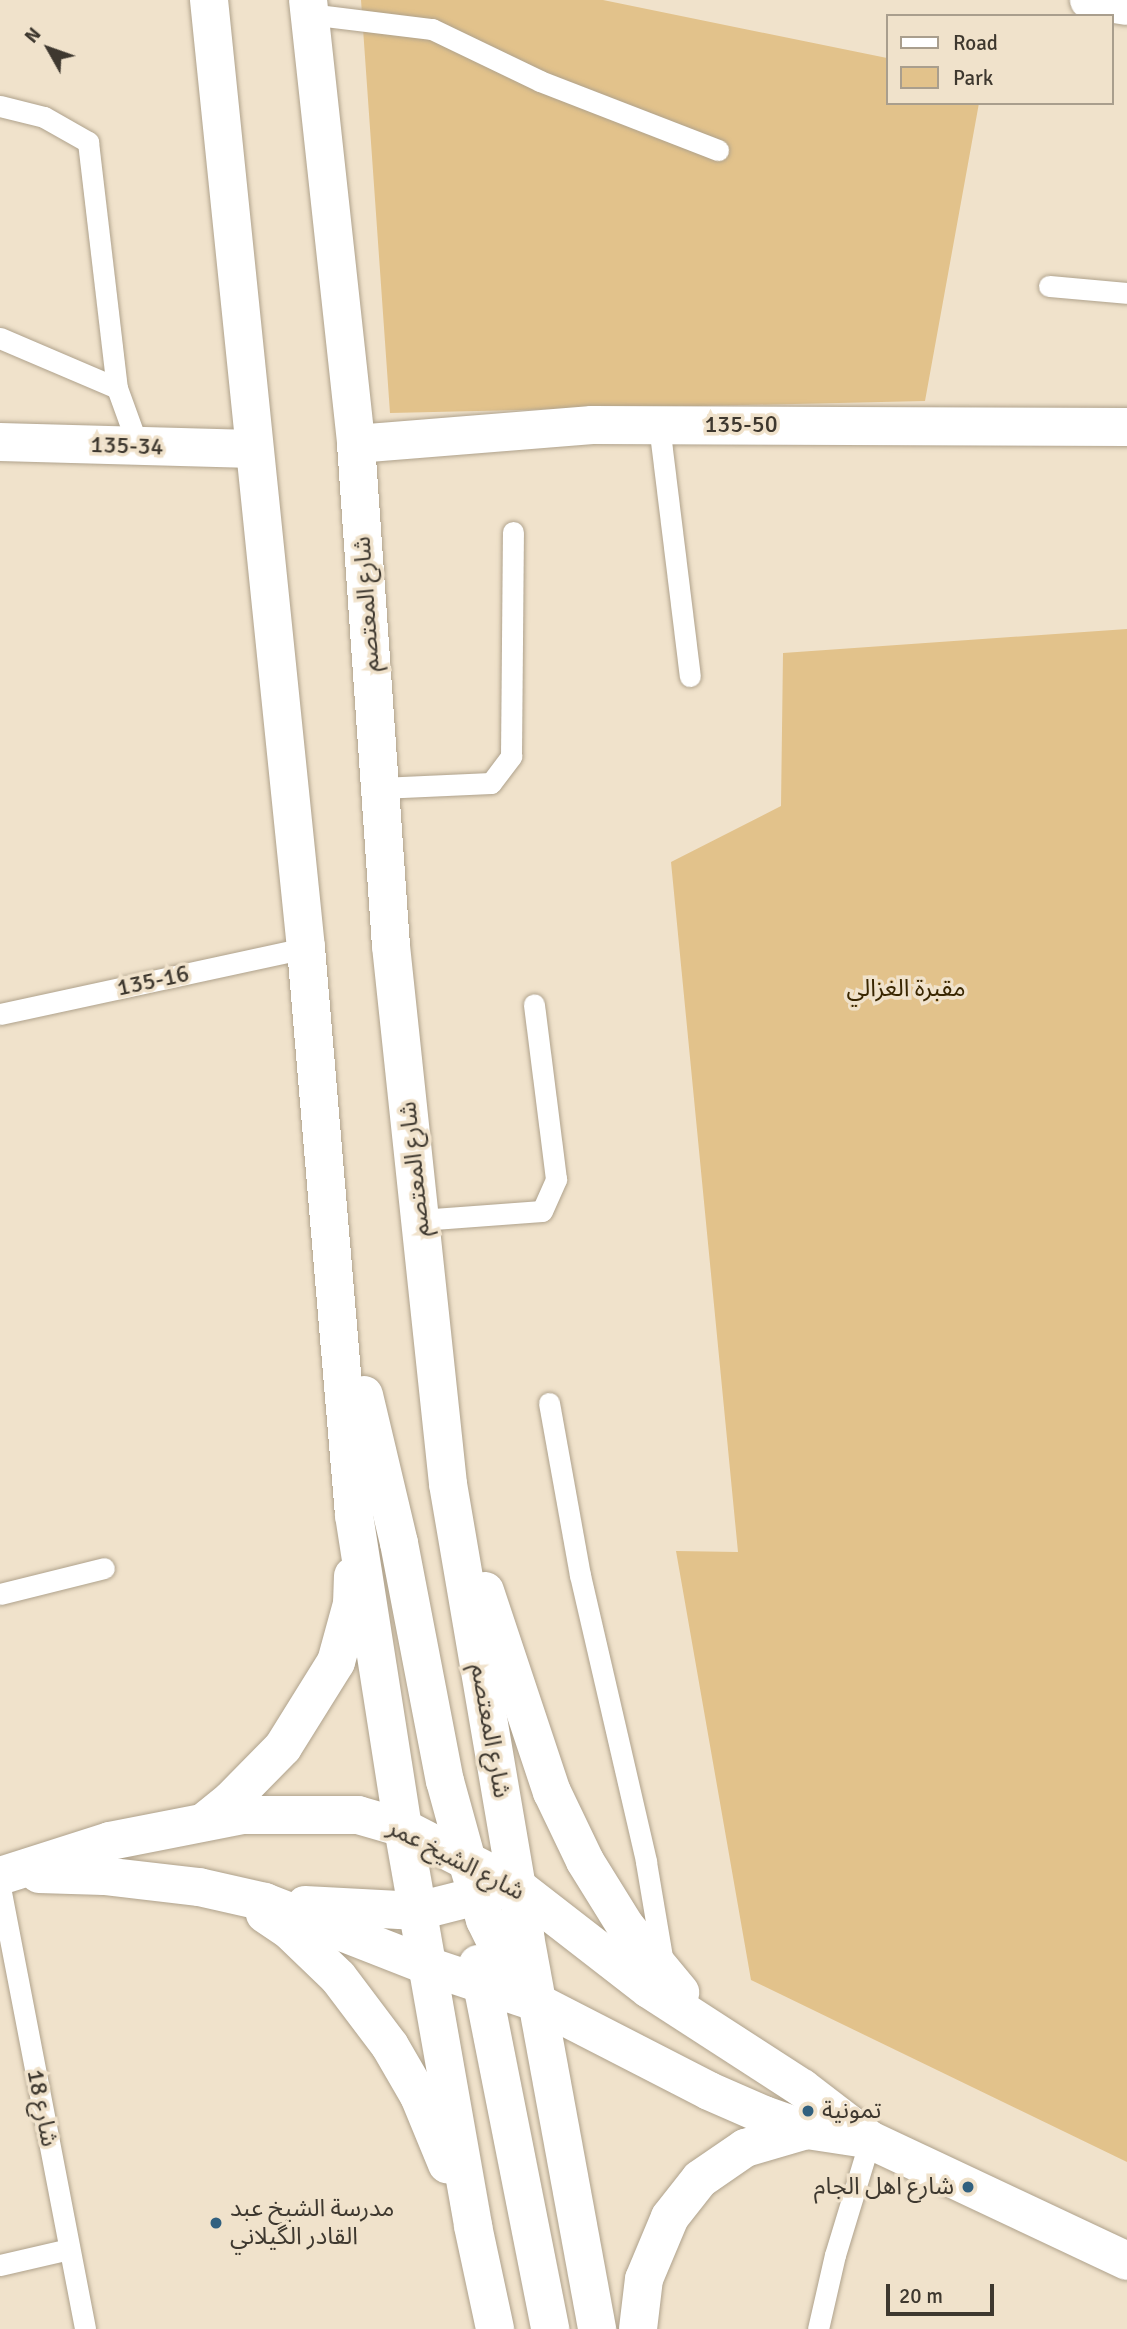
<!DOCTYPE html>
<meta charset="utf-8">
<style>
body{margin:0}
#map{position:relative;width:1127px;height:2329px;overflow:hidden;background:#f0e2cb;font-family:Signika,"Noto Sans Arabic",sans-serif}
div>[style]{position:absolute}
.green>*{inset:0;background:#e2c28b}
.roads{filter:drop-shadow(0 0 2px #afa28c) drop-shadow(0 0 2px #afa28c)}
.lane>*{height:21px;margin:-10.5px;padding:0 10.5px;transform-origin:10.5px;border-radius:10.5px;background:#fff}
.street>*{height:38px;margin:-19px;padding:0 19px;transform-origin:19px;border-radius:19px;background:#fff}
.secondary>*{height:38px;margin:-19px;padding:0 19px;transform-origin:19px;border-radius:19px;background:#fff}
.highway>*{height:38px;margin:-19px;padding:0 19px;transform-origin:19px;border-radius:19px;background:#fff}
.dots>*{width:19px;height:19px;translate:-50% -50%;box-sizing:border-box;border:4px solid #f0e2cb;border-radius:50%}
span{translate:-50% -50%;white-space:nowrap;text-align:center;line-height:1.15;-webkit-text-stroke:7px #f0e2cb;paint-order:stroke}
.street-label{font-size:24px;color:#3e382f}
.park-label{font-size:24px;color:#392600}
.poi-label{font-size:24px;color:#3e382f}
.left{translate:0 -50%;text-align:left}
.right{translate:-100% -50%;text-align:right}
.legend{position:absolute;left:886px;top:14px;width:228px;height:91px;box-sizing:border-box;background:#f0e2cb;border:2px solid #a99e8d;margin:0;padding:9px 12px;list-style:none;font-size:21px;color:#3e382f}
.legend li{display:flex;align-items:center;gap:14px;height:35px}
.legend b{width:35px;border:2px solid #a99e8d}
.north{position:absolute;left:14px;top:14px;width:70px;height:70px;-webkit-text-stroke:5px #f0e2cb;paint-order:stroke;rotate:310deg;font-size:19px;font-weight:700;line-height:28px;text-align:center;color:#3e382f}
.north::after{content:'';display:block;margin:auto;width:24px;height:32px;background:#3e382f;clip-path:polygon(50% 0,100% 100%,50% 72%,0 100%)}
.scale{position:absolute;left:886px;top:2284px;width:108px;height:32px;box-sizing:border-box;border:4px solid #3e382f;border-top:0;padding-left:9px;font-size:21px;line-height:24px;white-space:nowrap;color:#3e382f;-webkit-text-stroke:5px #f0e2cb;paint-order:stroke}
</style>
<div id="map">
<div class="green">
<div style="clip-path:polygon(361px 0,603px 0,887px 58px,887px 103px,979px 103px,925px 401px,390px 413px)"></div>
<div style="clip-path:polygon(1127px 629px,1127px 2162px,751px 1980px,676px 1551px,738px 1552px,671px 862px,781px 806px,783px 653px)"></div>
</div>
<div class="roads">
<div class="lane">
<div style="left:309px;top:14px;width:124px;rotate:7deg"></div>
<div style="left:432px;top:29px;width:120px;rotate:25.7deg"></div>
<div style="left:540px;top:81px;width:191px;rotate:21.2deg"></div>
<div style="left:0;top:106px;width:45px;rotate:14deg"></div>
<div style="left:44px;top:117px;width:51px;rotate:29.6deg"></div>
<div style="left:88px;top:142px;width:248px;rotate:83.3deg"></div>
<div style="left:1049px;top:286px;width:78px;rotate:5.1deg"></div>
<div style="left:0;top:338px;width:127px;rotate:23.1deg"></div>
<div style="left:117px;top:388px;width:62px;rotate:70.1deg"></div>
<div style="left:659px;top:425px;width:253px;rotate:83deg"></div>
<div style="left:380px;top:788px;width:111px;rotate:-2.6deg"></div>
<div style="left:491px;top:783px;width:34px;rotate:-53deg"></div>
<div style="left:511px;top:756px;width:224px;rotate:-89.5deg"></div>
<div style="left:0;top:1014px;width:313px;rotate:-12.2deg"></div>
<div style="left:420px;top:1220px;width:122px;rotate:-4.2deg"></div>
<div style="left:542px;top:1211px;width:35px;rotate:-66deg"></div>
<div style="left:556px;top:1179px;width:176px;rotate:-97.2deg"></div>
<div style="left:549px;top:1403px;width:175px;rotate:79.8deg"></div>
<div style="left:580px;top:1575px;width:294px;rotate:77deg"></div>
<div style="left:646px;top:1862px;width:102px;rotate:80.4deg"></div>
<div style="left:0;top:1594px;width:107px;rotate:-14deg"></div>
<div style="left:0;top:1887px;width:450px;rotate:79.1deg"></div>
<div style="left:0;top:2265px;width:71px;rotate:-13.1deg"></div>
<div style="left:818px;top:2329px;width:76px;rotate:-77.1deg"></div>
<div style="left:835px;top:2255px;width:120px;rotate:-73.1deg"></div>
</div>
<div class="street">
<div style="left:0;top:442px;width:253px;rotate:1.6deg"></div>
<div style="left:356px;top:444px;width:237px;rotate:-4.6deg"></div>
<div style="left:592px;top:425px;width:535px;rotate:0.21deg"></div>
</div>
<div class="secondary">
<div style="left:209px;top:0;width:953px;rotate:84.16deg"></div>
<div style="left:306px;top:948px;width:569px;rotate:85.16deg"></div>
<div style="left:354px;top:1515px;width:317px;rotate:81.1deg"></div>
<div style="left:403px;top:1828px;width:404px;rotate:80deg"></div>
<div style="left:473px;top:2226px;width:105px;rotate:77.9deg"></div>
<div style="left:308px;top:0;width:447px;rotate:83.8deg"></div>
<div style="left:356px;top:444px;width:503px;rotate:86.01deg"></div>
<div style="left:391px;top:946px;width:541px;rotate:83.95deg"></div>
<div style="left:448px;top:1484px;width:459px;rotate:80.3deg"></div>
<div style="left:525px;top:1936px;width:400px;rotate:79.6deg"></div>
<div style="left:364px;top:1395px;width:152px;rotate:76.7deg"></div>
<div style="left:399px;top:1543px;width:242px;rotate:79.1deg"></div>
<div style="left:445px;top:1781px;width:83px;rotate:74.6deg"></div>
<div style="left:467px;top:1861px;width:62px;rotate:73deg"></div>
<div style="left:485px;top:1920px;width:59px;rotate:63.9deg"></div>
<div style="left:511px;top:1973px;width:28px;rotate:46deg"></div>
<div style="left:485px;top:1591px;width:212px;rotate:71.6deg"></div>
<div style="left:552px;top:1792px;width:76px;rotate:64.4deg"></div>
<div style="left:585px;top:1861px;width:78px;rotate:58.2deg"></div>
<div style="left:626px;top:1927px;width:85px;rotate:50.3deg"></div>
<div style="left:204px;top:1822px;width:35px;rotate:-39deg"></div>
<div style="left:231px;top:1800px;width:74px;rotate:-45.5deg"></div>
<div style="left:283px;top:1747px;width:100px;rotate:-58.1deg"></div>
<div style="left:336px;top:1662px;width:60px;rotate:-74.6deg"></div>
<div style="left:352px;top:1604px;width:28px;rotate:-88deg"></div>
<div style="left:39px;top:1874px;width:65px;rotate:1.8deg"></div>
<div style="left:104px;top:1876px;width:96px;rotate:6.6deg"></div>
<div style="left:199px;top:1887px;width:68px;rotate:12.8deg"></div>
<div style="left:265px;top:1902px;width:175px;rotate:21.4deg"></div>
<div style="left:428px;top:1966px;width:116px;rotate:18.6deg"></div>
<div style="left:538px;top:2003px;width:192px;rotate:27.2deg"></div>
<div style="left:709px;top:2091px;width:60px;rotate:23.6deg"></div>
<div style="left:764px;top:2115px;width:46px;rotate:19.2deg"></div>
<div style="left:807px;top:2130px;width:60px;rotate:8.7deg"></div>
<div style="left:0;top:1876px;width:115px;rotate:-17.7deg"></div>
<div style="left:110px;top:1841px;width:136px;rotate:-11.1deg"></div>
<div style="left:243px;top:1815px;width:115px"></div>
<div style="left:358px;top:1815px;width:47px;rotate:16.1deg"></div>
<div style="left:403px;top:1828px;width:127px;rotate:27.2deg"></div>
<div style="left:516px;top:1886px;width:168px;rotate:37.8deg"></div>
<div style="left:649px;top:1989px;width:182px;rotate:32.9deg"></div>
<div style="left:802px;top:2088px;width:86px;rotate:37.4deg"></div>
<div style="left:870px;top:2140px;width:284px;rotate:25.2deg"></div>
<div style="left:305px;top:1905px;width:113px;rotate:3deg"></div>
<div style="left:418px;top:1911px;width:86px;rotate:-14.2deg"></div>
<div style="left:265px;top:1914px;width:30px;rotate:34deg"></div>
<div style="left:290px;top:1931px;width:66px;rotate:43.8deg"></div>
<div style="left:338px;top:1977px;width:86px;rotate:53deg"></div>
<div style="left:390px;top:2046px;width:58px;rotate:59.9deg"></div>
<div style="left:419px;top:2096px;width:74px;rotate:67.6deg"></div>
<div style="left:478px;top:1964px;width:372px;rotate:78.8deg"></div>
<div style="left:638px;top:2329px;width:50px;rotate:-83.2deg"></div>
<div style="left:644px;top:2279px;width:67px;rotate:-67.2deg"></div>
<div style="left:670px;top:2217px;width:48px;rotate:-51.7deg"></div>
<div style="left:700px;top:2179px;width:55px;rotate:-34.6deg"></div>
<div style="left:745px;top:2148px;width:65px;rotate:-16.2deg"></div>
</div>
<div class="highway">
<div style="left:1089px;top:0;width:38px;rotate:9deg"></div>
</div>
</div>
<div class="dots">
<div style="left:808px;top:2111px;background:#31607f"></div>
<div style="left:968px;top:2187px;background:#31607f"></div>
<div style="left:216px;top:2223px;background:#31607f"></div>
</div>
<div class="street-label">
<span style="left:741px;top:425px">135-50</span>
<span style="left:127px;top:446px;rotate:2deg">135-34</span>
<span style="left:367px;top:604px;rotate:-94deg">شارع المعتصم</span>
<span style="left:153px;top:981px;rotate:-12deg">135-16</span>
<span style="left:415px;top:1169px;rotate:-96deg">شارع المعتصم</span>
<span style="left:490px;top:1731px;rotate:80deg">شارع المعتصم</span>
<span style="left:456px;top:1860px;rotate:27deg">شارع الشيخ عمر</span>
<span style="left:42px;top:2108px;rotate:79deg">شارع 18</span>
</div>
<div class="park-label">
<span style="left:906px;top:989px">مقبرة الغزالي</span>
</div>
<div class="poi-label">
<span class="left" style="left:822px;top:2111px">تمونية</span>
<span class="right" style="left:954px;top:2187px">شارع اهل الجام</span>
<span class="left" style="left:230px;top:2223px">مدرسة الشيخ عبد<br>القادر الگيلاني</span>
</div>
<ul class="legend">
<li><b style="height:9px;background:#fff"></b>Road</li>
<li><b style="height:19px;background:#e2c28b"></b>Park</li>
</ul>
<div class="north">N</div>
<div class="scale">20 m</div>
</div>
